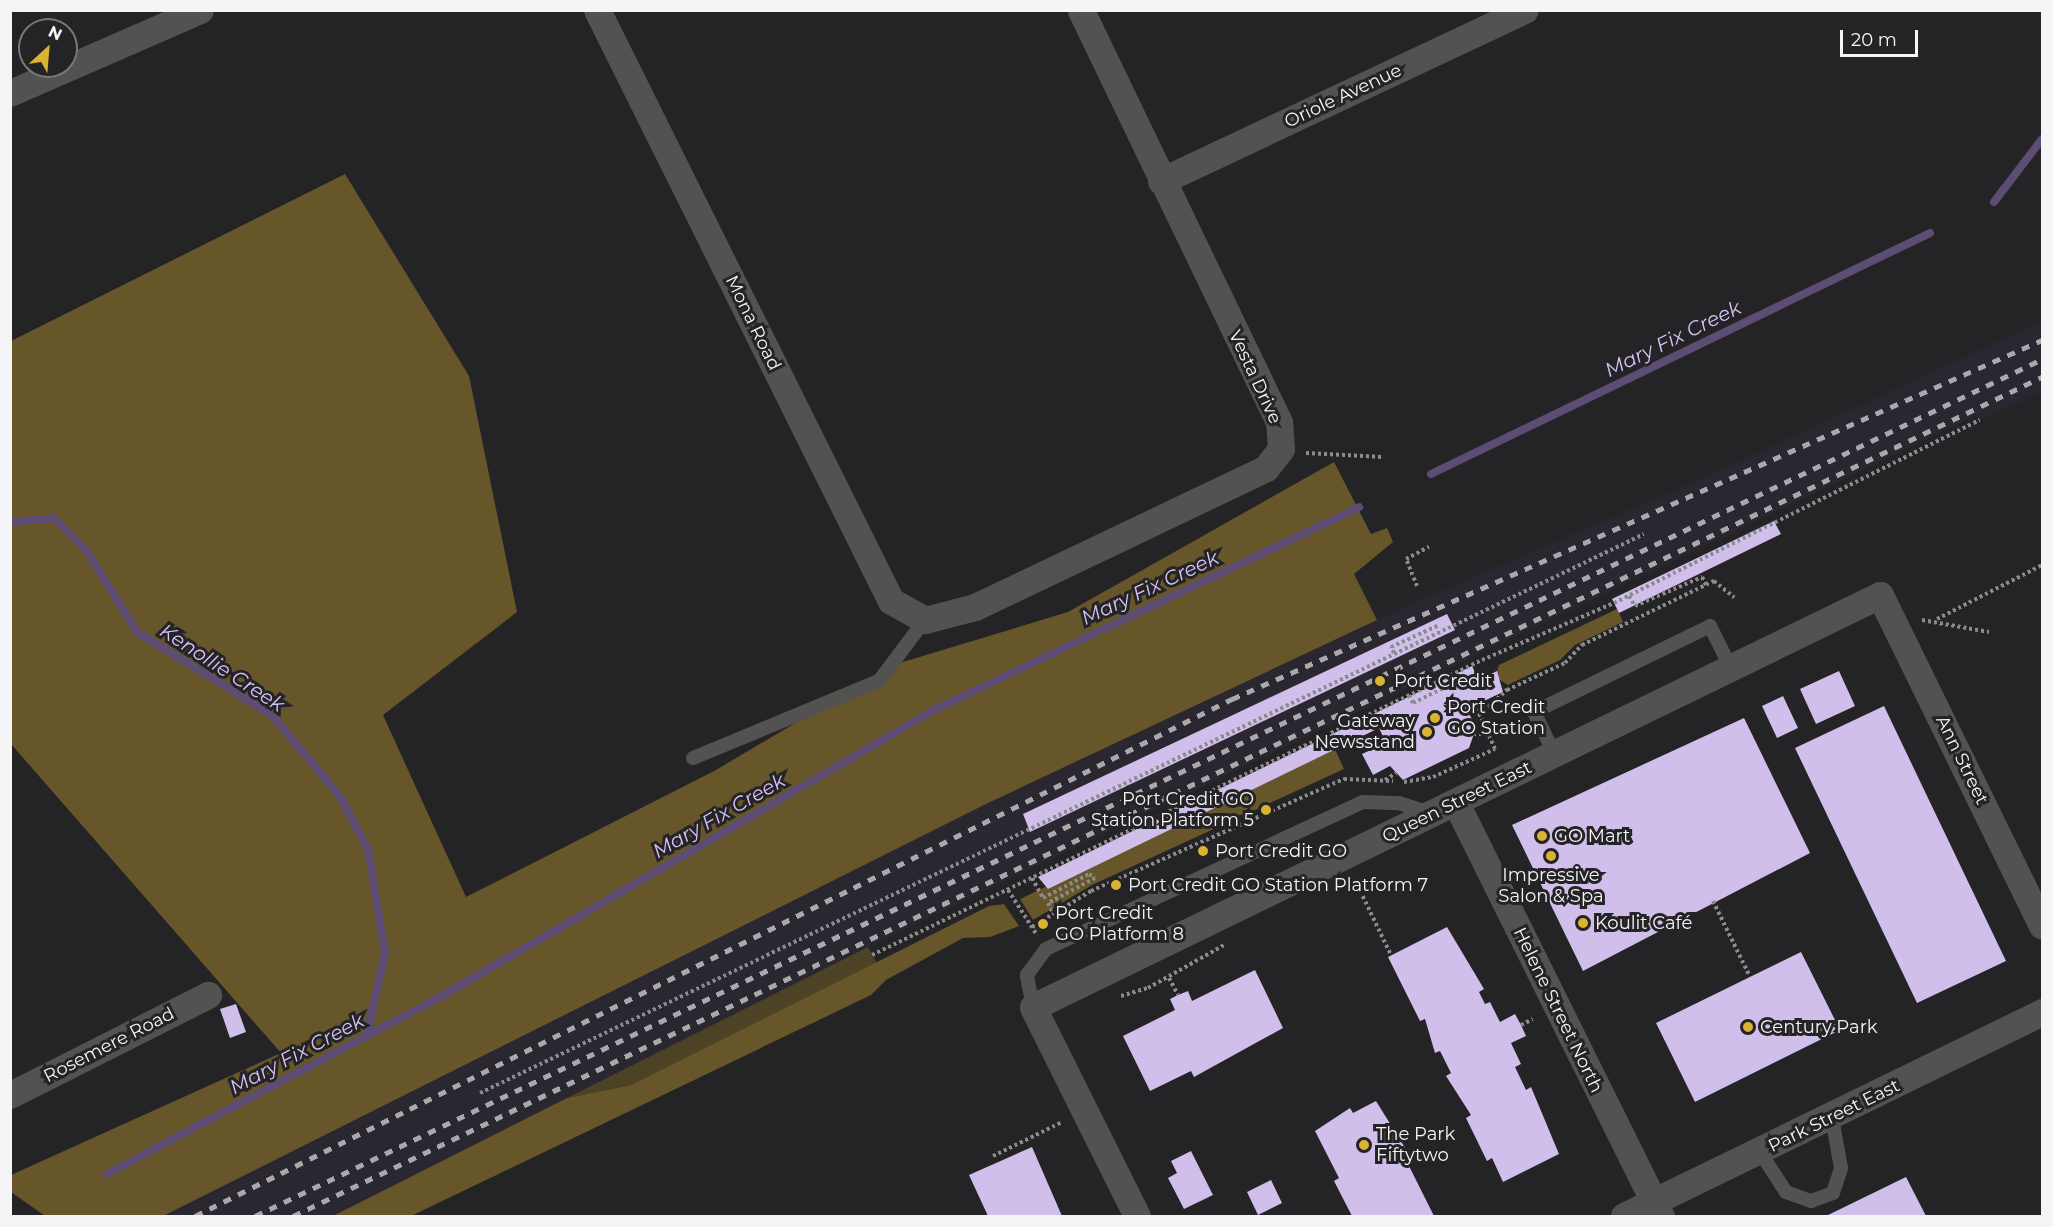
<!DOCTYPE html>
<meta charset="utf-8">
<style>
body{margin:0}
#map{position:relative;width:2053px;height:1227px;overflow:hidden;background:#242326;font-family:Montserrat,sans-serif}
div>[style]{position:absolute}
.built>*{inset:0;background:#2b2730}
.green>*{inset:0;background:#4c4226}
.forest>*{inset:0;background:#66562a}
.stream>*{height:8px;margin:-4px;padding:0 4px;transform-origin:4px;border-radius:4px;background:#5d4d74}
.building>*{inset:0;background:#d0beeb}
.path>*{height:4px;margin-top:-2px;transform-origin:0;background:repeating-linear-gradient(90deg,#8b8a8d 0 3px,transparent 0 6px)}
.lane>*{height:14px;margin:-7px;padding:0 7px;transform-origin:7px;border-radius:7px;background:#535251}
.street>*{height:27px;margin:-13.5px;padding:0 13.5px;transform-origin:13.5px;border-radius:13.5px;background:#535251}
.rail>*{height:4.5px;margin-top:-2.25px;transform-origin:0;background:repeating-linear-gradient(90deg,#a9a8aa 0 8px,transparent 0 16px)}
.dots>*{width:16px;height:16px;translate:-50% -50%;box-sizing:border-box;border:3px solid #242326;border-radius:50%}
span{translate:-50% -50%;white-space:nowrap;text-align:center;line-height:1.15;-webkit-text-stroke:6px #242326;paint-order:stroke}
.street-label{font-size:18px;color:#f5f4f6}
.poi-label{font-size:18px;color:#f5f4f6}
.left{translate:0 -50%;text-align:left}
.right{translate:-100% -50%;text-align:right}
.water-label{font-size:20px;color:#d7c2f7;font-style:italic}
.frame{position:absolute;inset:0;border:12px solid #f5f4f6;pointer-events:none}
.north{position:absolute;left:18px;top:18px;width:60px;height:60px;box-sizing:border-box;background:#242326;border:2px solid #787779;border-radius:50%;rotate:26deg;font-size:16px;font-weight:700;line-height:24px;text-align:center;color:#f5f4f6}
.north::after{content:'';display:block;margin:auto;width:21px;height:27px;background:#dab333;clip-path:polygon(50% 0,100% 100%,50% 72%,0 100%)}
.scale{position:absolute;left:1840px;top:30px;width:78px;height:27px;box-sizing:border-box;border:3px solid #f5f4f6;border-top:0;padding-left:8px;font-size:18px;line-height:21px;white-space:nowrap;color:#f5f4f6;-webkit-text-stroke:4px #242326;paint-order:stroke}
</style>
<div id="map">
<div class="built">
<div style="clip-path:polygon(2042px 321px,2042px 391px,1980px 420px,1975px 416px,868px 947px,333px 1216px,163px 1216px,988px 803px,1414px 603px,1706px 477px)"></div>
</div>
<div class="green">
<div style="clip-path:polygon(868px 947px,877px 963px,845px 982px,631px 1085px,567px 1098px)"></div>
</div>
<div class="forest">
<div style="clip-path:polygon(345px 174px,469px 376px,517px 612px,383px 715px,466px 897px,716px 770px,893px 665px,1068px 612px,1334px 462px,1371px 534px,1387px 528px,1393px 542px,1354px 574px,1377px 620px,988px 803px,163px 1216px,45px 1216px,11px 1192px,11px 1175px,281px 1053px,11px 744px,11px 341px)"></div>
<div style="clip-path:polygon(1617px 609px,1623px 622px,1575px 645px,1560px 660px,1508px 685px,1495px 677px,1499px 665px)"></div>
<div style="clip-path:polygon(1335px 749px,1344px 769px,1092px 885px,1033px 920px,1020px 899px)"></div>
<div style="clip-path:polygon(1004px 904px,1019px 926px,990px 937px,963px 938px,886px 980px,871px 995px,411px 1216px,333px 1216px,567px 1098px,631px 1085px,989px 906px)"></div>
</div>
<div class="stream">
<div style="left:1994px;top:202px;width:79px;rotate:-52.7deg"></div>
<div style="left:1431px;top:474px;width:554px;rotate:-25.78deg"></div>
<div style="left:10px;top:522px;width:44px;rotate:-5.2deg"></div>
<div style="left:54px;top:518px;width:45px;rotate:45deg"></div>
<div style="left:86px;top:550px;width:97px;rotate:58.1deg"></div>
<div style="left:137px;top:632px;width:158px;rotate:31.6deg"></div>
<div style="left:272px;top:715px;width:104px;rotate:50.1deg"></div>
<div style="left:339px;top:795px;width:61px;rotate:61.8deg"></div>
<div style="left:368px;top:849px;width:105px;rotate:80.7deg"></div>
<div style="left:385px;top:953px;width:83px;rotate:102.5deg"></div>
<div style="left:107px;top:1174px;width:385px;rotate:-28deg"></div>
<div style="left:447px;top:993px;width:563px;rotate:-30.16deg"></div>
<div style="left:934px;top:710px;width:471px;rotate:-25.5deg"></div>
</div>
<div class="building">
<div style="clip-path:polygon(1774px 521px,1781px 534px,1619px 613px,1612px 599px)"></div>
<div style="clip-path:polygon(1447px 614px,1455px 630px,1030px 832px,1023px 814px)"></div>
<div style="clip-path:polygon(1472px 666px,1479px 680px,1497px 671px,1503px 692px,1467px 709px,1476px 728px,1469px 748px,1403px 780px,1390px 766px,1373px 775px,1362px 754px,1386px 743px,1379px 728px,1048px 889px,1038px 877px)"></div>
<div style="clip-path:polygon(1839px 671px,1855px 706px,1816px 724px,1800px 689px)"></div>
<div style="clip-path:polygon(1783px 696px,1798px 728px,1777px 738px,1762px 706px)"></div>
<div style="clip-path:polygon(1884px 706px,2006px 961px,1917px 1003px,1795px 748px)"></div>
<div style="clip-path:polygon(1744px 718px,1810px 853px,1583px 971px,1512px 825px)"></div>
<div style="clip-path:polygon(1447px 927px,1484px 989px,1479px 992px,1485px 1004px,1490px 1002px,1500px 1022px,1515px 1014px,1521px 1025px,1526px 1036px,1511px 1043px,1521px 1064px,1515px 1067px,1526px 1090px,1531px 1087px,1559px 1154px,1503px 1182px,1492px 1158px,1487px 1161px,1466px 1118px,1471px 1115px,1446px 1076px,1451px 1073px,1440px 1051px,1435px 1053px,1425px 1019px,1420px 1021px,1388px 957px)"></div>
<div style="clip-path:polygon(1801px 952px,1840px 1030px,1695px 1102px,1656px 1023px)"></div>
<div style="clip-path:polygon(1255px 970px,1283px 1028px,1194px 1077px,1191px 1071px,1150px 1091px,1123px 1036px,1175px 1010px,1170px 999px,1178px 995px,1188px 991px,1192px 1001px)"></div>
<div style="clip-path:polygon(236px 1004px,246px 1032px,230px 1038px,220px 1009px)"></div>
<div style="clip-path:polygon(1376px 1101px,1412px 1159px,1407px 1162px,1434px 1216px,1352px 1216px,1334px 1181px,1339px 1178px,1315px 1131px,1350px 1108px,1353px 1113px)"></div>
<div style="clip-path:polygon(1032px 1147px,1062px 1216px,988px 1216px,969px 1175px)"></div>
<div style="clip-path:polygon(1191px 1151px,1213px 1195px,1184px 1209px,1168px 1178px,1177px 1173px,1171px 1161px)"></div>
<div style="clip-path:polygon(1906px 1177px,1926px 1216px,1826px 1216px)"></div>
<div style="clip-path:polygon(1271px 1180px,1282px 1203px,1258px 1215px,1247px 1192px)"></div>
</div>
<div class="path">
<div style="left:1306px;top:453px;width:77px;rotate:3deg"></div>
<div style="left:1417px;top:586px;width:29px;rotate:-112deg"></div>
<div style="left:1406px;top:559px;width:26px;rotate:-28deg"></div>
<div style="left:1629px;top:596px;width:12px;rotate:59deg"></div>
<div style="left:1635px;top:606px;width:73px;rotate:-23.4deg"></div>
<div style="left:1702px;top:577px;width:9px;rotate:63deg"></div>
<div style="left:1937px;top:619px;width:118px;rotate:-27.2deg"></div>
<div style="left:1922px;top:620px;width:68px;rotate:10.2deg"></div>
<div style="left:1394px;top:653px;width:7px;rotate:-117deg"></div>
<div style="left:1391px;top:647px;width:51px;rotate:-24.5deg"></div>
<div style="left:1409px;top:695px;width:9px;rotate:63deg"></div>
<div style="left:1413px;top:703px;width:55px;rotate:-26.1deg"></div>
<div style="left:1479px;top:715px;width:38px;rotate:-42deg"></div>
<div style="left:1507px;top:690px;width:64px;rotate:-25deg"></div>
<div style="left:1565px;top:663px;width:25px;rotate:-47deg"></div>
<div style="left:1582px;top:645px;width:147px;rotate:-25.9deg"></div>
<div style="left:1714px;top:581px;width:26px;rotate:39deg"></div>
<div style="left:1473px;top:734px;width:15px"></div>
<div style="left:1385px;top:780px;width:13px;rotate:-32deg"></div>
<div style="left:1404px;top:782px;width:29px;rotate:-10deg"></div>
<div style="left:1433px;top:777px;width:68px;rotate:-24.3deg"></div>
<div style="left:1495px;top:749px;width:48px;rotate:-114.4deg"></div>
<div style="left:1032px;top:878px;width:23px;rotate:61deg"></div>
<div style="left:1043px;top:898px;width:52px;rotate:-27.6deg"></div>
<div style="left:1089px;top:874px;width:7px;rotate:34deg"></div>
<div style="left:1095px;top:878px;width:53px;rotate:152deg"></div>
<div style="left:1048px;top:903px;width:11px;rotate:63deg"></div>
<div style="left:1355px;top:880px;width:83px;rotate:64.4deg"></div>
<div style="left:1008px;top:890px;width:54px;rotate:57.2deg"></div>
<div style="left:1713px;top:901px;width:85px;rotate:64deg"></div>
<div style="left:1032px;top:927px;width:69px;rotate:-31.4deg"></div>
<div style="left:1091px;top:891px;width:277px;rotate:-23.9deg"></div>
<div style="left:1344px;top:779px;width:49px;rotate:2.3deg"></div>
<div style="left:872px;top:955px;width:678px;rotate:-25.81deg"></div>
<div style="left:1482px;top:660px;width:144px;rotate:-23.4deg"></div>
<div style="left:1614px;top:603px;width:409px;rotate:-26.6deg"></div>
<div style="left:1169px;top:978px;width:19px;rotate:62deg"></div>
<div style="left:1121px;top:996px;width:28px;rotate:-17deg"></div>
<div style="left:1148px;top:988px;width:87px;rotate:-29.5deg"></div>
<div style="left:1521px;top:1025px;width:13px;rotate:-27deg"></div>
<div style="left:480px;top:1093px;width:1291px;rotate:-25.65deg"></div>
<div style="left:993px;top:1156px;width:77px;rotate:-26.2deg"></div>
</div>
<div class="lane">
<div style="left:1555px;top:755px;width:48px;rotate:-116deg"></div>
<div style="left:1534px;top:712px;width:196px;rotate:-26deg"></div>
<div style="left:1710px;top:626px;width:47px;rotate:63.4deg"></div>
<div style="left:693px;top:758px;width:201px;rotate:-22.5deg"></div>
<div style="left:879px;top:681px;width:76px;rotate:-53deg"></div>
<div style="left:1033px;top:1007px;width:33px;rotate:-101deg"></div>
<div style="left:1027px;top:975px;width:32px;rotate:-54deg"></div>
<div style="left:1046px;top:949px;width:349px;rotate:-24.9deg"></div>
<div style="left:1363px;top:802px;width:36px;rotate:2deg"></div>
<div style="left:1399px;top:803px;width:33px;rotate:18deg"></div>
<div style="left:1760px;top:1152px;width:48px;rotate:57deg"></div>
<div style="left:1786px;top:1192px;width:27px;rotate:20deg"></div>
<div style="left:1811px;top:1201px;width:23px;rotate:-20deg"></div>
<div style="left:1833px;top:1193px;width:26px;rotate:-72deg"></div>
<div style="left:1841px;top:1168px;width:51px;rotate:-100.2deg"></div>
</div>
<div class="street">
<div style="left:597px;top:10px;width:660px;rotate:63.55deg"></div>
<div style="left:891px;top:601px;width:39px;rotate:29deg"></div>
<div style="left:925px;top:620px;width:52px;rotate:-14.6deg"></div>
<div style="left:975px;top:607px;width:322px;rotate:-25.5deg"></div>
<div style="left:1266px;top:468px;width:24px;rotate:-52deg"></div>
<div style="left:1281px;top:449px;width:27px;rotate:-94deg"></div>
<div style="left:1279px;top:422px;width:457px;rotate:-115.7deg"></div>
<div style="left:10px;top:93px;width:207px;rotate:-23.6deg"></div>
<div style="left:1161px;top:181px;width:402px;rotate:-25.2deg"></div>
<div style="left:1456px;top:803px;width:461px;rotate:63.6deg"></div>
<div style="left:10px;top:1095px;width:222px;rotate:-26.8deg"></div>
<div style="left:1137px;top:1216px;width:233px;rotate:-116.5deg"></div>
<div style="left:1033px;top:1007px;width:942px;rotate:-25.94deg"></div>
<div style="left:1880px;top:595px;width:368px;rotate:63.9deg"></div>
<div style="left:1624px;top:1216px;width:465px;rotate:-26deg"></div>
</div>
<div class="rail">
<div style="left:195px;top:1216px;width:1159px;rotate:-26.5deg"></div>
<div style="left:1232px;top:699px;width:886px;rotate:-23.9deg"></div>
<div style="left:255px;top:1216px;width:1982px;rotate:-25.62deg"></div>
<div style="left:293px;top:1216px;width:1940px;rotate:-25.63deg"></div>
</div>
<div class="dots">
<div style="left:1380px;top:681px;background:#dab333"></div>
<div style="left:1435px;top:718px;background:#dab333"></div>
<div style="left:1427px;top:732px;background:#dab333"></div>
<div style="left:1266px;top:810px;background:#dab333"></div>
<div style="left:1542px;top:836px;background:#dab333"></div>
<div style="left:1203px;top:851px;background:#dab333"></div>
<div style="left:1551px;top:856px;background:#dab333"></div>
<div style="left:1116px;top:885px;background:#dab333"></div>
<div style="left:1583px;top:923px;background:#dab333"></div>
<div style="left:1043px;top:924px;background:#dab333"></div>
<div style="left:1748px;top:1027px;background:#dab333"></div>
<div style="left:1364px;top:1145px;background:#dab333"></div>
</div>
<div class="street-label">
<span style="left:1343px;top:96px;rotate:-25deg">Oriole Avenue</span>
<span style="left:753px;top:323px;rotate:64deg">Mona Road</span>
<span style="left:1255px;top:377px;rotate:65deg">Vesta Drive</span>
<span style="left:1962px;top:760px;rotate:64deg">Ann Street</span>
<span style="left:1457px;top:802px;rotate:-26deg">Queen Street East</span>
<span style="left:1558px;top:1010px;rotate:64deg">Helene Street North</span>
<span style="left:109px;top:1045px;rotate:-27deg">Rosemere Road</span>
<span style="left:1834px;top:1116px;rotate:-26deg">Park Street East</span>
</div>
<div class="poi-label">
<span class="left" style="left:1394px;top:681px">Port Credit</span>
<span class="left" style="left:1447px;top:718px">Port Credit<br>GO Station</span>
<span class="right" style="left:1415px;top:732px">Gateway<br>Newsstand</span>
<span class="right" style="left:1254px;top:810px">Port Credit GO<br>Station Platform 5</span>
<span class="left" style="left:1554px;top:836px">GO Mart</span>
<span class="left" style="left:1215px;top:851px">Port Credit GO</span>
<span style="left:1551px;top:886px">Impressive<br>Salon &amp; Spa</span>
<span class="left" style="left:1128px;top:885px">Port Credit GO Station Platform 7</span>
<span class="left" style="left:1055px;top:924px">Port Credit<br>GO Platform 8</span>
<span class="left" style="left:1595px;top:923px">Koulit Café</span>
<span class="left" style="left:1760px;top:1027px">Century Park</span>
<span class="left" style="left:1376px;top:1145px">The Park<br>Fiftytwo</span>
</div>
<div class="water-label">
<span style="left:1673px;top:339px;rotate:-26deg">Mary Fix Creek</span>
<span style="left:1150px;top:588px;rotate:-25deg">Mary Fix Creek</span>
<span style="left:222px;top:668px;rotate:33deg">Kenollie Creek</span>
<span style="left:719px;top:816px;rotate:-30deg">Mary Fix Creek</span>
<span style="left:297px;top:1054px;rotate:-28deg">Mary Fix Creek</span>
</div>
<div class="frame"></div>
<div class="north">N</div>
<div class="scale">20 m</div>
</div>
